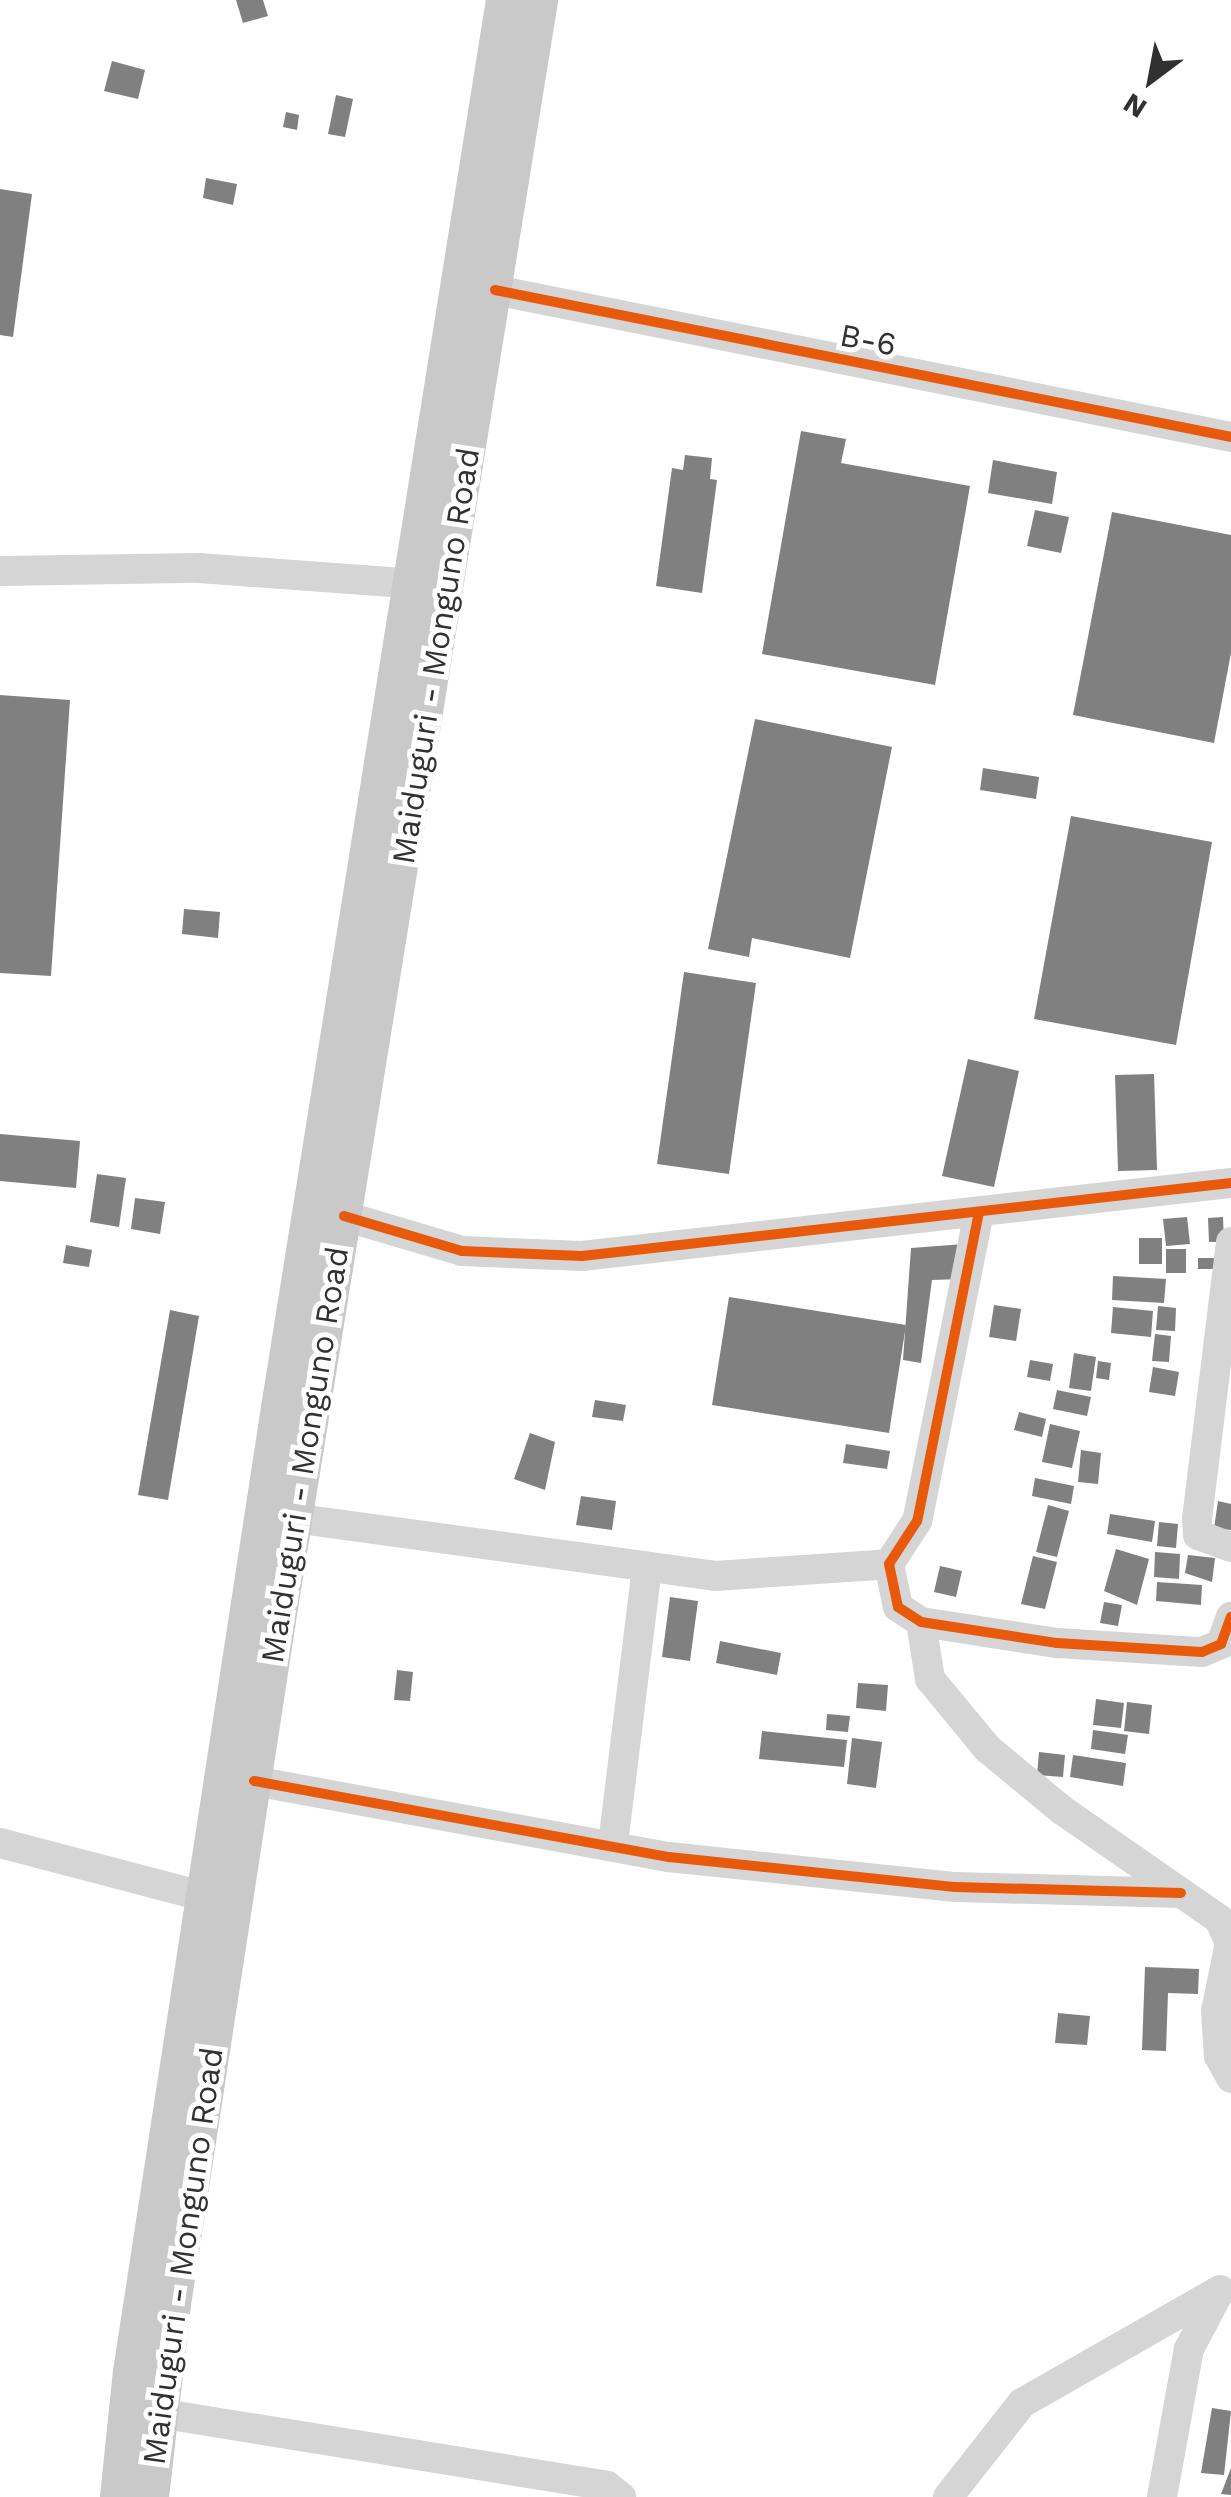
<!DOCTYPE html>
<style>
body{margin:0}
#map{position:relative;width:1231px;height:2497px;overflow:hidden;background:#fff;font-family:"Work Sans",sans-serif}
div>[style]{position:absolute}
.building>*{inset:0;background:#808080}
.minor>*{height:30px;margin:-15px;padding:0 15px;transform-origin:15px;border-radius:15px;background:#d5d5d5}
.major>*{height:38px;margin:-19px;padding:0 19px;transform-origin:19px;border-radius:19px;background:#c9c9c9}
.cycleway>*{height:10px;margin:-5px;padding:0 5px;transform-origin:5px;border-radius:5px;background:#e8590c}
span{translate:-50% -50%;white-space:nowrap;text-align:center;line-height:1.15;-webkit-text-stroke:10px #fff;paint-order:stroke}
.street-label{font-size:32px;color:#313131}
.north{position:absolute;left:1101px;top:30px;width:100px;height:100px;-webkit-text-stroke:8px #fff;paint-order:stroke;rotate:212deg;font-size:28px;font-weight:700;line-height:40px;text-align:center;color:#313131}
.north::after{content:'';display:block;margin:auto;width:35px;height:45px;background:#313131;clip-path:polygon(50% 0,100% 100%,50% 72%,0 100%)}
</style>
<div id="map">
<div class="building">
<div style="clip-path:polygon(236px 0,263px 0,268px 16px,243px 23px)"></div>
<div style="clip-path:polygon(112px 61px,145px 70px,138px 99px,104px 91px)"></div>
<div style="clip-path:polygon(336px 95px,353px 99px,345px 137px,328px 134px)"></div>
<div style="clip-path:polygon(286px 112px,299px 115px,297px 130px,283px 127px)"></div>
<div style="clip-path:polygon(206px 178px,237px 184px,233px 205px,203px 198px)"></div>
<div style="clip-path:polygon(0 189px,32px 194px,13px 337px,0 335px)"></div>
<div style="clip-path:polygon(801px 431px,846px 439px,841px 463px,970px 486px,935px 685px,762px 654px)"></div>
<div style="clip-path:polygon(685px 455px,712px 458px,710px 479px,717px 480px,702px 593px,656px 586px,672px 468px,683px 470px)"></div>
<div style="clip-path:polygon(993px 460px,1057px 472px,1052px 504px,988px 493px)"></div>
<div style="clip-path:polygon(1035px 510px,1069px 517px,1061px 553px,1027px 546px)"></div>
<div style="clip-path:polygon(1112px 512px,1231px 535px,1231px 653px,1214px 743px,1073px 715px)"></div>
<div style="clip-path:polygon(0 695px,70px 700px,51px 976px,0 973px)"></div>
<div style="clip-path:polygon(755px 719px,892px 747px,850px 958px,752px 938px,749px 957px,708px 949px)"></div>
<div style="clip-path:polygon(983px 768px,1039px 777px,1036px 799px,980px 790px)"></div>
<div style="clip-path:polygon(1071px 816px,1212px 842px,1176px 1045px,1034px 1019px)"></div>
<div style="clip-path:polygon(184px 909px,220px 912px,218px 938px,182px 934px)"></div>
<div style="clip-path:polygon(684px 972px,756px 983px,729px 1174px,657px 1164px)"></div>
<div style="clip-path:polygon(968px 1059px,1019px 1071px,994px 1187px,942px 1176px)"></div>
<div style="clip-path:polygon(1154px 1074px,1157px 1170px,1118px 1171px,1115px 1075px)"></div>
<div style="clip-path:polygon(0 1134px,80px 1141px,76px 1188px,0 1181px)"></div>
<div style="clip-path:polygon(97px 1174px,126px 1178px,119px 1227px,90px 1222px)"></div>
<div style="clip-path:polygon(135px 1198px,165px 1202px,160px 1234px,131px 1229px)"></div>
<div style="clip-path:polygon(1187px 1217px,1190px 1244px,1166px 1246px,1163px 1219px)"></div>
<div style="clip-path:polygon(1223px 1217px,1224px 1242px,1209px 1242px,1208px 1218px)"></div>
<div style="clip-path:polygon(1139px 1238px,1162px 1238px,1162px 1264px,1139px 1264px)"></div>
<div style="clip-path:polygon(964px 1244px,961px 1279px,932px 1280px,921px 1363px,903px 1360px,911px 1248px)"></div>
<div style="clip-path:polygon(66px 1245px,92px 1250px,89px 1267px,63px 1263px)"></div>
<div style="clip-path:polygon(1166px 1249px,1186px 1249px,1186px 1273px,1166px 1273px)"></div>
<div style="clip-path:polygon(1198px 1258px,1216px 1258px,1216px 1269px,1198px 1269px)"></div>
<div style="clip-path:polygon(1113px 1276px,1166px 1279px,1164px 1303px,1112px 1300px)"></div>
<div style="clip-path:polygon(729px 1297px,906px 1325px,889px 1433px,712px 1405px)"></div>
<div style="clip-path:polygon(994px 1305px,1021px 1309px,1016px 1341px,989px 1337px)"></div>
<div style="clip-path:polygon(1158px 1306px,1176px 1308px,1175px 1331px,1156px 1330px)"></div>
<div style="clip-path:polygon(1113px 1307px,1153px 1311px,1151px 1337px,1111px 1333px)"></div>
<div style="clip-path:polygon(170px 1310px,199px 1316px,168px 1500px,138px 1495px)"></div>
<div style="clip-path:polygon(1155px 1334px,1171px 1336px,1169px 1362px,1152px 1361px)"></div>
<div style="clip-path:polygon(1074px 1353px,1096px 1357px,1091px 1391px,1069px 1388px)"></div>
<div style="clip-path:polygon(1030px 1360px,1053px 1364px,1050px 1381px,1027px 1377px)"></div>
<div style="clip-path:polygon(1098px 1361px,1111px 1363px,1109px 1380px,1096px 1378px)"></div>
<div style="clip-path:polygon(1153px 1367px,1179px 1372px,1175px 1396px,1149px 1392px)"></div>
<div style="clip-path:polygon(1057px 1390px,1091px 1397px,1087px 1416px,1053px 1409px)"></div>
<div style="clip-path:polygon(595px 1400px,626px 1405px,623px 1421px,592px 1417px)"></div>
<div style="clip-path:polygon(1019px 1412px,1046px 1419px,1042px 1437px,1014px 1430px)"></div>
<div style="clip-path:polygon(1050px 1424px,1080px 1431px,1072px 1468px,1042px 1462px)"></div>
<div style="clip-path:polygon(530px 1433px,555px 1442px,545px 1490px,514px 1479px)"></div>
<div style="clip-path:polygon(846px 1444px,890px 1451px,887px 1469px,843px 1463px)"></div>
<div style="clip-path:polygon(1081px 1450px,1101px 1453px,1098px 1484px,1078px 1482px)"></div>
<div style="clip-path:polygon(1035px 1478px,1074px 1486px,1071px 1504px,1032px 1496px)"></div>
<div style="clip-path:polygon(581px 1496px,616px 1501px,612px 1530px,576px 1525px)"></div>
<div style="clip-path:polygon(1218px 1501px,1231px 1504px,1231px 1530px,1214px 1528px)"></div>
<div style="clip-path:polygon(1048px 1505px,1069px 1511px,1057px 1557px,1036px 1552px)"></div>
<div style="clip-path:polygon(1110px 1514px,1155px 1521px,1152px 1542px,1107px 1534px)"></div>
<div style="clip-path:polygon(1159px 1522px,1178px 1524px,1176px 1548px,1157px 1546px)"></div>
<div style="clip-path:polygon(1116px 1549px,1149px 1559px,1137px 1605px,1104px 1591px)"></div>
<div style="clip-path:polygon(1155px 1552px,1180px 1554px,1179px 1579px,1154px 1577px)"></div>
<div style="clip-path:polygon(1188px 1555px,1215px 1558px,1212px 1582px,1185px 1573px)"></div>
<div style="clip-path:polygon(1033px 1556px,1057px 1562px,1045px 1609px,1021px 1604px)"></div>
<div style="clip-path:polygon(940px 1566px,962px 1571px,956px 1597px,934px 1592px)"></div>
<div style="clip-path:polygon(1157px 1582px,1202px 1585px,1201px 1605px,1156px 1601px)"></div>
<div style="clip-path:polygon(670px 1597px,698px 1601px,690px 1661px,662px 1657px)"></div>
<div style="clip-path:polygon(1104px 1602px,1122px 1605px,1118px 1626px,1100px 1623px)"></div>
<div style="clip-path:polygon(720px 1641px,781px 1653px,777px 1675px,716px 1663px)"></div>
<div style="clip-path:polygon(397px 1670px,413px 1672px,410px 1701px,394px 1700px)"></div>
<div style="clip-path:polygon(858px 1683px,888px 1685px,886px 1711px,856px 1708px)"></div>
<div style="clip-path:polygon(1096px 1699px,1124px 1703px,1121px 1728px,1093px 1725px)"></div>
<div style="clip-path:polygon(1127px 1702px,1152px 1705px,1149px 1734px,1124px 1731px)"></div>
<div style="clip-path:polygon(827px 1714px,850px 1716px,848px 1732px,826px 1730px)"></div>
<div style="clip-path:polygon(1093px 1730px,1128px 1735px,1125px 1754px,1091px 1749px)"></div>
<div style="clip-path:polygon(762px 1731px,847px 1740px,844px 1767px,759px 1759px)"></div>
<div style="clip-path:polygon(852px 1738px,882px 1742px,876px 1788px,847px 1784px)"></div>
<div style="clip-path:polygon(1039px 1752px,1065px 1755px,1063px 1777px,1037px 1775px)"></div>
<div style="clip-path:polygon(1073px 1755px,1126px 1763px,1123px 1786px,1070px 1777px)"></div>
<div style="clip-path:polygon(1145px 1967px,1199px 1969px,1198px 1994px,1168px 1993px,1166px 2051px,1142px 2050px)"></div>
<div style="clip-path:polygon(1058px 2013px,1090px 2016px,1087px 2045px,1055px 2043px)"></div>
<div style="clip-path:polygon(1212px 2408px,1231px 2411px,1224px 2475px,1201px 2473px)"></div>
<div style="clip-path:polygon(1231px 2468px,1231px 2495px,1221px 2494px)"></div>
</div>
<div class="minor">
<div style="left:495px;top:290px;width:751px;rotate:11.29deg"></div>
<div style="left:0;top:571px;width:199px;rotate:-0.9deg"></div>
<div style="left:199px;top:568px;width:217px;rotate:4.2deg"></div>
<div style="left:979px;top:1212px;width:315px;rotate:101.3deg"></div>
<div style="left:917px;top:1521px;width:51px;rotate:123.1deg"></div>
<div style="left:889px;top:1564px;width:44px;rotate:78.2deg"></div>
<div style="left:898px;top:1607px;width:27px;rotate:33deg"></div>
<div style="left:921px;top:1622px;width:138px;rotate:8.8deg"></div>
<div style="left:1057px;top:1643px;width:145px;rotate:3.6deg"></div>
<div style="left:1202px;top:1652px;width:21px;rotate:-23deg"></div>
<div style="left:1221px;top:1644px;width:29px;rotate:-70deg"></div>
<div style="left:344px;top:1216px;width:123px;rotate:16.5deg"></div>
<div style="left:462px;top:1251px;width:120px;rotate:2.4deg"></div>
<div style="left:582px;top:1256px;width:653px;rotate:-6.42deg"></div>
<div style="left:1231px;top:1242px;width:279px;rotate:97deg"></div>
<div style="left:1197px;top:1519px;width:16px;rotate:86deg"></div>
<div style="left:1198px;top:1535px;width:35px;rotate:20deg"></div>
<div style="left:293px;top:1518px;width:426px;rotate:7.8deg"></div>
<div style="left:715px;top:1576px;width:174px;rotate:-3.9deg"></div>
<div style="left:921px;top:1622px;width:58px;rotate:81deg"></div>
<div style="left:930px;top:1679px;width:91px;rotate:50.4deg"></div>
<div style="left:988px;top:1749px;width:96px;rotate:39.5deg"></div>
<div style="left:1062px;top:1810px;width:191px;rotate:34.8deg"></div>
<div style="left:1219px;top:1919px;width:26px;rotate:65deg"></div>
<div style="left:1230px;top:1943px;width:69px;rotate:101.6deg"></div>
<div style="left:1216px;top:2011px;width:45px;rotate:86.2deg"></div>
<div style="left:1219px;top:2056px;width:25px;rotate:61deg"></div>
<div style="left:254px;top:1781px;width:422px;rotate:10.4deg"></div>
<div style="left:669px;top:1857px;width:288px;rotate:6deg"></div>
<div style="left:955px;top:1887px;width:226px;rotate:1.5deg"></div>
<div style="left:0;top:1843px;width:213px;rotate:14.7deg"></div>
<div style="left:613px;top:1844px;width:279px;rotate:-83deg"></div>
<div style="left:158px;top:2413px;width:455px;rotate:9.2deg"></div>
<div style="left:607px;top:2486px;width:18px;rotate:38deg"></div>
<div style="left:948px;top:2497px;width:120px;rotate:-51.8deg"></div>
<div style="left:1022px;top:2403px;width:228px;rotate:-29.7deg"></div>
<div style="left:1162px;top:2497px;width:150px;rotate:-79.7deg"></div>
<div style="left:1189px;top:2349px;width:64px;rotate:-62.2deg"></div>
</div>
<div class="major">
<div style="left:119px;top:2497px;width:126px;rotate:-84.1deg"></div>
<div style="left:132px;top:2372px;width:975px;rotate:-81.27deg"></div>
<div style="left:280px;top:1408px;width:1426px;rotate:-80.92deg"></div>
<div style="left:150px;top:2497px;width:194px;rotate:-83.5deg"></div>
<div style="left:172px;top:2304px;width:692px;rotate:-81.27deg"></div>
<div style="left:277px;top:1620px;width:1641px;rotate:-80.81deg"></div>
</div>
<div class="cycleway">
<div style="left:495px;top:290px;width:751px;rotate:11.29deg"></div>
<div style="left:979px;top:1212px;width:315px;rotate:101.3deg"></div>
<div style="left:917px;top:1521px;width:51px;rotate:123.1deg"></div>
<div style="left:889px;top:1564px;width:44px;rotate:78.2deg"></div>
<div style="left:898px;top:1607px;width:27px;rotate:33deg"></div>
<div style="left:921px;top:1622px;width:138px;rotate:8.8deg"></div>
<div style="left:1057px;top:1643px;width:145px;rotate:3.6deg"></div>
<div style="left:1202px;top:1652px;width:21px;rotate:-23deg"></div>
<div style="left:1221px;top:1644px;width:29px;rotate:-70deg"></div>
<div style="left:344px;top:1216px;width:123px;rotate:16.5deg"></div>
<div style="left:462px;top:1251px;width:120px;rotate:2.4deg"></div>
<div style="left:582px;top:1256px;width:653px;rotate:-6.42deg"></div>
<div style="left:254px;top:1781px;width:422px;rotate:10.4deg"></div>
<div style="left:669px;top:1857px;width:288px;rotate:6deg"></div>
<div style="left:955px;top:1887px;width:226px;rotate:1.5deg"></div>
</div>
<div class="street-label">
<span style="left:868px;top:340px;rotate:11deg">B-6</span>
<span style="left:436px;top:656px;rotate:-81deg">Maiduguri - Monguno Road</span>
<span style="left:305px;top:1455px;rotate:-81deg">Maiduguri - Monguno Road</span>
<span style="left:183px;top:2256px;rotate:-82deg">Maiduguri - Monguno Road</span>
</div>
<div class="north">N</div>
</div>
